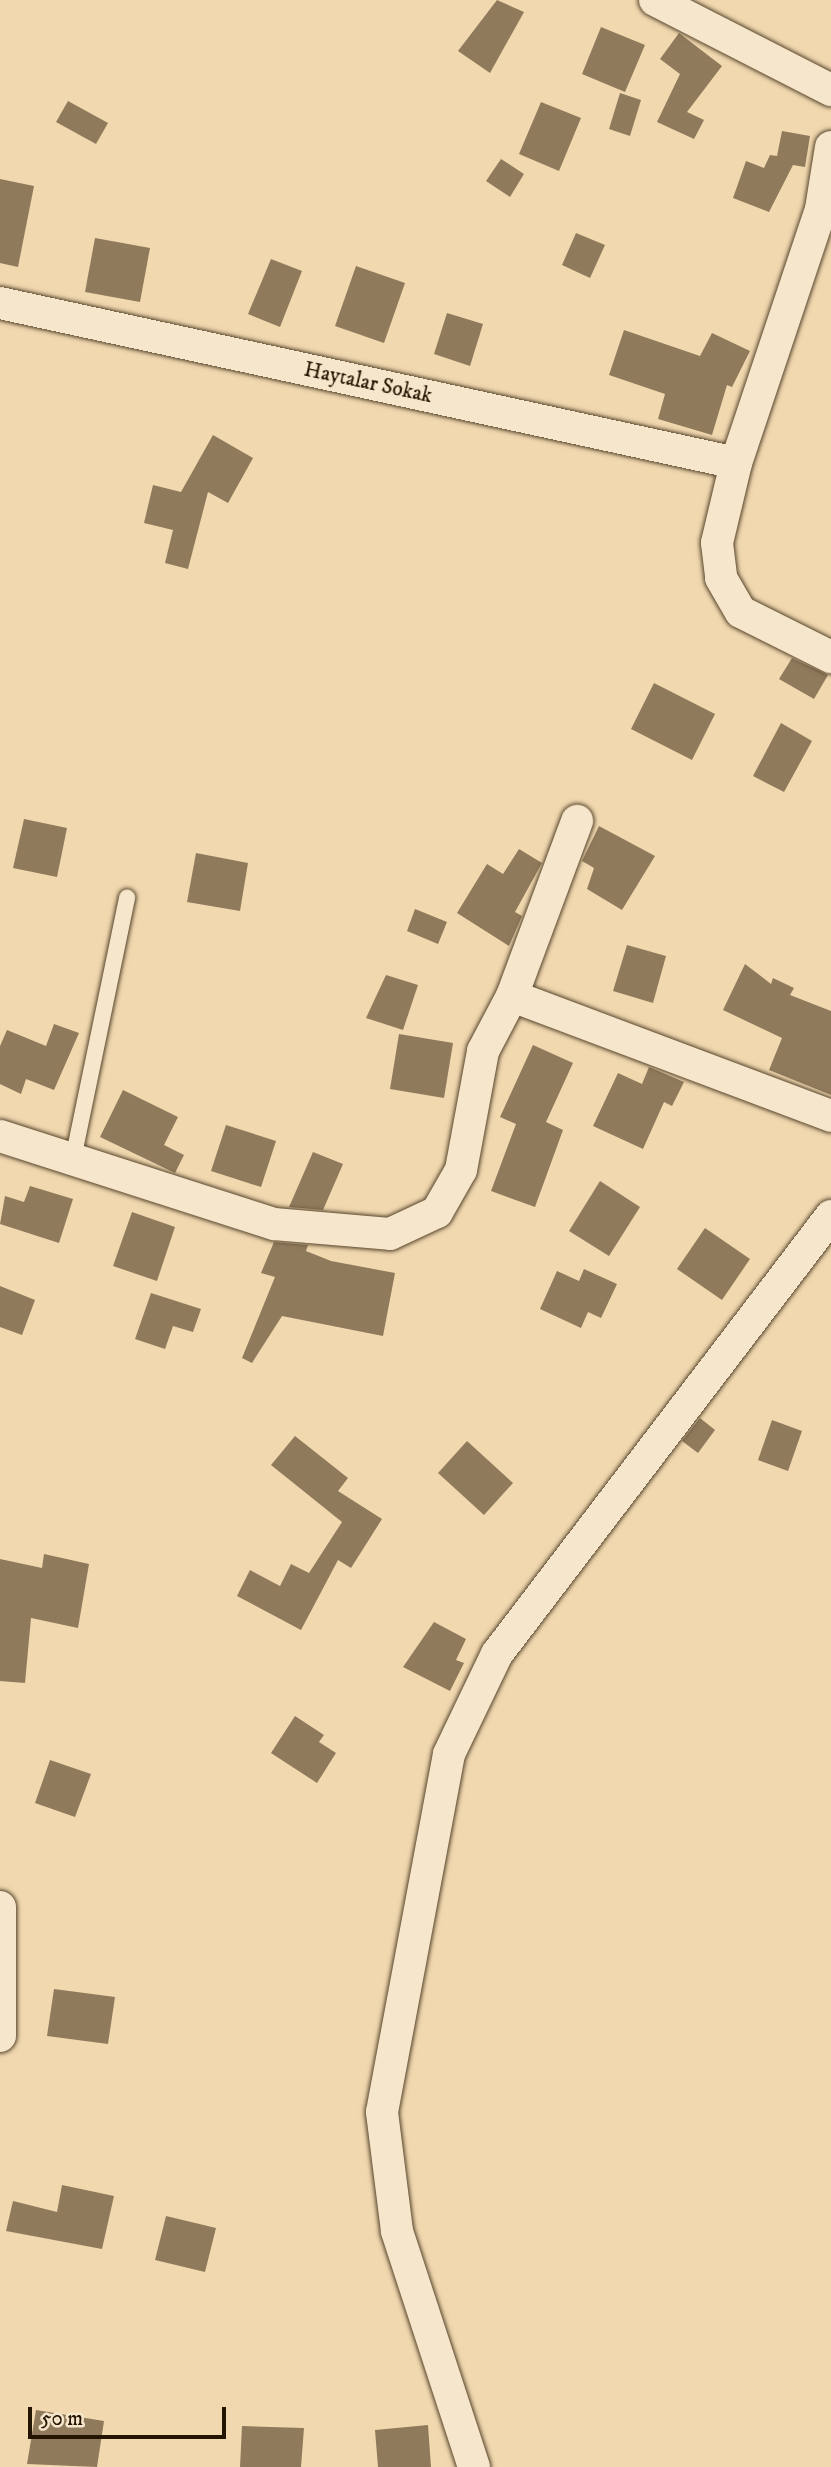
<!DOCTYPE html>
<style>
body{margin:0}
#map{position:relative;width:831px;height:2467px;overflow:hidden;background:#f1d8af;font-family:"IM FELL DW Pica",serif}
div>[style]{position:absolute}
.building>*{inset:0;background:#8f7a5c}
.roads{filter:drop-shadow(0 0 2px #57452d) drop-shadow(0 0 2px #57452d)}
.lane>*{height:16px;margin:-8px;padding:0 8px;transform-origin:8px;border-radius:8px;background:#f6e6cb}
.street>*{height:32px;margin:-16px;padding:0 16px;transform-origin:16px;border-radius:16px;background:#f6e6cb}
span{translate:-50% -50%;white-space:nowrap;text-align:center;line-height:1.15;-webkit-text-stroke:5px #f6e6cb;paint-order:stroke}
.street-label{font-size:21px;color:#241402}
.scale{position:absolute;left:28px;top:2407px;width:198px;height:32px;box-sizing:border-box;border:4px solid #241402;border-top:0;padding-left:9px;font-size:21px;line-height:24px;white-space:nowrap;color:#241402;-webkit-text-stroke:5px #f6e6cb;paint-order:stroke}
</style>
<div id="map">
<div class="building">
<div style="clip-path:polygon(497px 0,524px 12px,490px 73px,458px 51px)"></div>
<div style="clip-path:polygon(601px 27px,645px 45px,625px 92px,582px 74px)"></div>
<div style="clip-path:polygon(679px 33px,722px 66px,687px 112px,704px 120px,694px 139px,657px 122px,680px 74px,660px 59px)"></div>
<div style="clip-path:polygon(620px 93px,641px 100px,630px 136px,609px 129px)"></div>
<div style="clip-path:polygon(68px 101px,108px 123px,96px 144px,56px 122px)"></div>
<div style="clip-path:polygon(541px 102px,581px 118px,559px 171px,519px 154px)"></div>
<div style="clip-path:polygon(782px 131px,810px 136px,805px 167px,793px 165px,769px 212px,733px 198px,746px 161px,764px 168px,770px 155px,777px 156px)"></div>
<div style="clip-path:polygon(501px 159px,524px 174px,510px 197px,486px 181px)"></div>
<div style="clip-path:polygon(0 179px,34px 186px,18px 267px,0 263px)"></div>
<div style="clip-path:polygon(576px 233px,605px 245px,590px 278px,562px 265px)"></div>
<div style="clip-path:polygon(95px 238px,150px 248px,140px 302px,85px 292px)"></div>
<div style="clip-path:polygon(271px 259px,302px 271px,280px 327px,248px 314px)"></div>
<div style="clip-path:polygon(356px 266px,405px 283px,384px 343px,335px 326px)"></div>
<div style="clip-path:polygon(447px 313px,483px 324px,470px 366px,434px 354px)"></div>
<div style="clip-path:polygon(624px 330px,700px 356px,712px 333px,750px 351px,732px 387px,727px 385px,712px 435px,658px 419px,665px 394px,609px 375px)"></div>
<div style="clip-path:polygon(213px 435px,253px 458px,228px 503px,208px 492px,188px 569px,165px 563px,173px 530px,144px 523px,153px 485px,181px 492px)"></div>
<div style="clip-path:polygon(792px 658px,828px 675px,814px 699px,779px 679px)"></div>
<div style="clip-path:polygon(654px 683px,715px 714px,692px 760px,631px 729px)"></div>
<div style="clip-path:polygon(781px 723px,812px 741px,784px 792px,753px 776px)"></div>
<div style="clip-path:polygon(24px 819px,67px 828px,57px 877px,13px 868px)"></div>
<div style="clip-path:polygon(599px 826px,655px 856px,622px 910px,587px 889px,594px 868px,582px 861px)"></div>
<div style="clip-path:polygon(519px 849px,542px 863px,515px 912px,522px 916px,509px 946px,457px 913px,487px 864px,503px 874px)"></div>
<div style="clip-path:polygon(196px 853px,248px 863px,240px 911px,187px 902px)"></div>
<div style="clip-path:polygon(415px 909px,447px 922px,438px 944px,407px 931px)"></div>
<div style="clip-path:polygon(627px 945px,666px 956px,653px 1003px,613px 991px)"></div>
<div style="clip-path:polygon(745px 964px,771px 984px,773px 978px,794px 988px,790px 995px,831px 1011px,831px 1095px,769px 1070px,782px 1038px,723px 1010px)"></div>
<div style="clip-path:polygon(386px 975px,418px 985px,403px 1030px,366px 1018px)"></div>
<div style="clip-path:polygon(54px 1024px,79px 1033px,54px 1090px,26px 1079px,21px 1094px,0 1084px,0 1046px,7px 1030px,46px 1046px)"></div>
<div style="clip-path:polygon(399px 1034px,453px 1043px,444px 1098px,390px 1089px)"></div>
<div style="clip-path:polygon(533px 1045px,573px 1063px,546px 1122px,563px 1130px,535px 1207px,491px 1191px,516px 1124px,500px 1117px)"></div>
<div style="clip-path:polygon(649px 1067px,684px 1082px,672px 1106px,664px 1102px,643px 1149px,593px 1126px,618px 1073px,642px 1084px)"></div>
<div style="clip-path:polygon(123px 1090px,178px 1117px,164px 1145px,184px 1155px,175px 1173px,100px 1137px)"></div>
<div style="clip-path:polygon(226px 1125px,276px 1141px,261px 1187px,211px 1171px)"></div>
<div style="clip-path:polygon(313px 1152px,343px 1164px,323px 1210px,289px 1207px)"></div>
<div style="clip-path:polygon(600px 1181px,640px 1207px,609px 1256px,569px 1231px)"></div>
<div style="clip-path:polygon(30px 1186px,73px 1199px,59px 1243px,0 1224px,5px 1196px,24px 1202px)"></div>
<div style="clip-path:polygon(132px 1212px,175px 1227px,157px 1281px,113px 1266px)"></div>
<div style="clip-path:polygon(705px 1228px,750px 1259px,722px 1300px,677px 1269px)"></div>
<div style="clip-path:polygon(274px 1242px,308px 1245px,306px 1251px,331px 1261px,395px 1273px,383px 1336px,282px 1316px,252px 1363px,242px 1358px,275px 1277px,261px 1273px)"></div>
<div style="clip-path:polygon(584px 1269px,617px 1284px,601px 1318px,588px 1312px,581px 1328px,540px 1309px,557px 1271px,579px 1281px)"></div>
<div style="clip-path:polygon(0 1286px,35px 1300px,22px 1335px,0 1327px)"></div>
<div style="clip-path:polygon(151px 1293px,201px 1309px,193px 1332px,173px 1326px,165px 1349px,135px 1339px)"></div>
<div style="clip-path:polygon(700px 1418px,715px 1430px,698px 1453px,682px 1441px)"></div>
<div style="clip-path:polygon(772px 1420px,802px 1431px,788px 1471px,758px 1460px)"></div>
<div style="clip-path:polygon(295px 1436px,348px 1478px,338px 1491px,382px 1519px,351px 1568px,338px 1560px,301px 1630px,237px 1596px,250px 1570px,280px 1586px,291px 1564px,309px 1573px,342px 1522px,271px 1465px)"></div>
<div style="clip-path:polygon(467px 1441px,513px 1483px,484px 1515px,438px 1473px)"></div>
<div style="clip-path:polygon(44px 1554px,89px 1564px,78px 1628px,31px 1618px,25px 1683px,0 1681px,0 1559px,42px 1568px)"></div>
<div style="clip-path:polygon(434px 1622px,466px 1639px,456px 1660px,464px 1663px,450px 1691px,403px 1667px)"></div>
<div style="clip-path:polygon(295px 1716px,324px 1735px,319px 1742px,336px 1753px,317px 1783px,271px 1753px)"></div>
<div style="clip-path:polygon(50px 1760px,91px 1774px,75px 1817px,35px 1803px)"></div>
<div style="clip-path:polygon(54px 1989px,115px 1997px,108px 2044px,47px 2036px)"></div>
<div style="clip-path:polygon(62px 2185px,114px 2196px,102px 2249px,6px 2231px,13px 2201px,57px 2212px)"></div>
<div style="clip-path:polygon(166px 2216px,216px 2228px,205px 2272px,155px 2260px)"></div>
<div style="clip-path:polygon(36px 2410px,104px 2421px,97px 2467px,27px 2464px)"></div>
<div style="clip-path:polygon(428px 2425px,431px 2467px,378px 2467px,375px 2430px)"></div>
<div style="clip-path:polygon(242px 2426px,304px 2428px,301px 2467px,240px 2467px)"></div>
</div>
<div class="roads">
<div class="lane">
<div style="left:73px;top:1159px;width:267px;rotate:-78.3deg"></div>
</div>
<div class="street">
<div style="left:655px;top:0;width:198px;rotate:27.1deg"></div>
<div style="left:831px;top:147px;width:63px;rotate:99.2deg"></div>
<div style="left:821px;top:209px;width:268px;rotate:108.5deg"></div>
<div style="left:736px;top:463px;width:82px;rotate:103.4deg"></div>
<div style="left:717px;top:543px;width:35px;rotate:83deg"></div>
<div style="left:721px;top:578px;width:39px;rotate:60deg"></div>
<div style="left:741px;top:612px;width:101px;rotate:26.6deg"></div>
<div style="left:0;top:303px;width:753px;rotate:12.26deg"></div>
<div style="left:512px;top:996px;width:187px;rotate:-69.6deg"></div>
<div style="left:0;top:1136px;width:288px;rotate:17.8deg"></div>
<div style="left:274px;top:1224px;width:116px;rotate:4.9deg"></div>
<div style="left:390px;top:1234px;width:52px;rotate:-25.1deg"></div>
<div style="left:437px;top:1212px;width:48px;rotate:-60.3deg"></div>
<div style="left:461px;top:1170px;width:121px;rotate:-79.5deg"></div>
<div style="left:483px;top:1051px;width:62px;rotate:-62.2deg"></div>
<div style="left:512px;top:996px;width:341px;rotate:20.6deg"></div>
<div style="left:0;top:1907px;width:129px;rotate:90deg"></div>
<div style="left:474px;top:2467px;width:248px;rotate:-108.1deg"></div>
<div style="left:397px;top:2231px;width:120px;rotate:-97.2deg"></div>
<div style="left:382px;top:2112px;width:364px;rotate:-79.4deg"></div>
<div style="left:449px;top:1754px;width:111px;rotate:-64.4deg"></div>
<div style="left:497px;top:1654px;width:551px;rotate:-52.67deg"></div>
</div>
</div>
<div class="street-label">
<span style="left:368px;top:383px;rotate:12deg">Haytalar Sokak</span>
</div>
<div class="scale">50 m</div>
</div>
